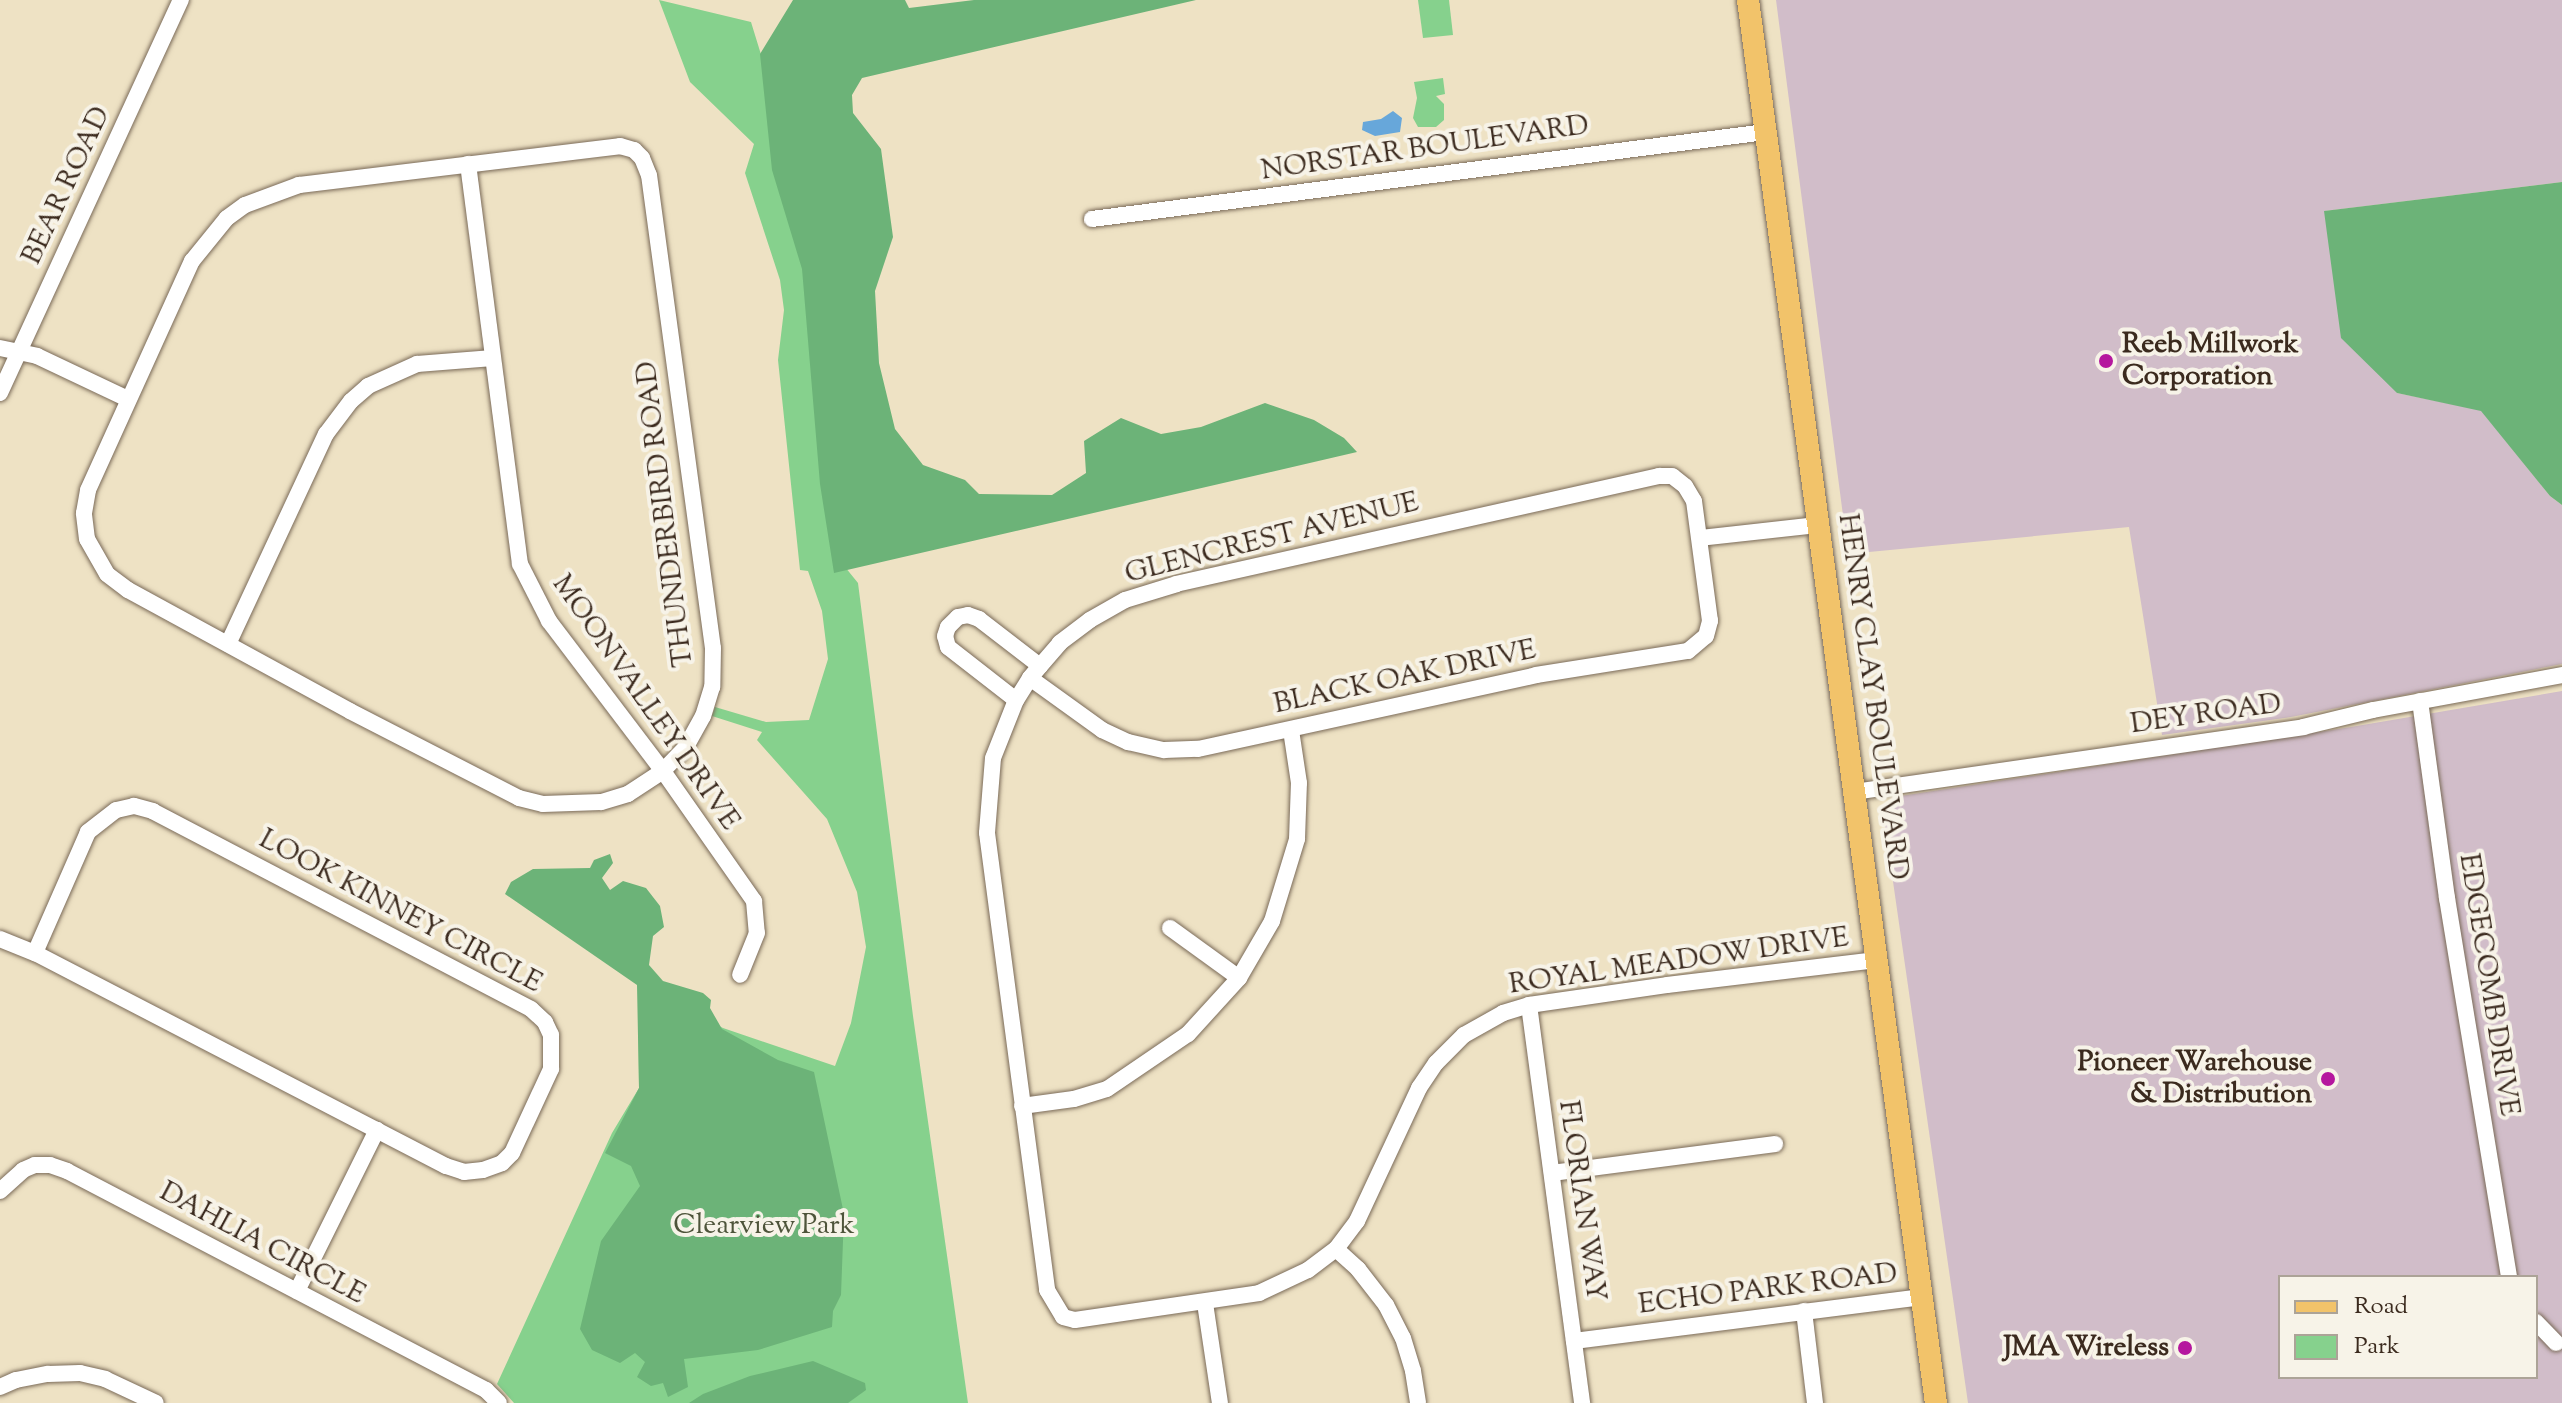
<!DOCTYPE html>
<style>
body{margin:0}
#map{position:relative;width:2562px;height:1403px;overflow:hidden;background:#eee2c4;font-family:"Sorts Mill Goudy",serif}
div>[style]{position:absolute}
.industrial>*{inset:0;background:#d1bdc9}
.green>*{inset:0;background:#86d18d}
.forest>*{inset:0;background:#6cb378}
.water>*{inset:0;background:#67a7da}
.roads{filter:drop-shadow(0 0 2px #7a6a58) drop-shadow(0 0 2px #7a6a58)}
.minor>*{height:16px;margin:-8px;padding:0 8px;transform-origin:8px;border-radius:8px;background:#fff}
.major>*{height:22px;margin:-11px;padding:0 11px;transform-origin:11px;border-radius:11px;background:#f2c36a}
.dots>*{width:22px;height:22px;translate:-50% -50%;box-sizing:border-box;border:4px solid #f7f3e8;border-radius:50%}
span{translate:-50% -50%;white-space:nowrap;text-align:center;line-height:1.15;-webkit-text-stroke:8px #f7f3e8;paint-order:stroke}
.street-label{font-size:28px;color:#3b2a1e}
.poi-label{font-size:28px;color:#3b2a1e;font-weight:700}
.left{translate:0 -50%;text-align:left}
.right{translate:-100% -50%;text-align:right}
.park-label{font-size:28px;color:#4e543a}
.legend{position:absolute;left:2278px;top:1275px;width:260px;height:104px;box-sizing:border-box;background:#f7f3e8;border:2px solid #aca397;margin:0;padding:10px 14px;list-style:none;font-size:24px;color:#3b2a1e}
.legend li{display:flex;align-items:center;gap:16px;height:40px}
.legend b{width:40px;border:2px solid #aca397}
</style>
<div id="map">
<div class="industrial">
<div style="clip-path:polygon(1776px 0,2562px 0,2562px 182px,2325px 211px,2397px 393px,2481px 410px,2550px 496px,2562px 505px,2562px 664px,2291px 717px,2162px 735px,2129px 527px,1848px 554px)"></div>
<div style="clip-path:polygon(evenodd,2562px 691px,2562px 1403px,1968px 1403px,1883px 812px,1894px 797px,2345px 728px,2562px 691px,2280px 1277px,2536px 1277px,2536px 1377px,2280px 1377px,2280px 1277px)"></div>
</div>
<div class="green">
<div style="clip-path:polygon(659px 0,751px 22px,775px 100px,807px 257px,841px 562px,858px 583px,913px 1016px,968px 1403px,514px 1403px,497px 1384px,612px 1133px,639px 1088px,638px 985px,723px 1028px,835px 1066px,851px 1023px,866px 947px,857px 892px,827px 819px,757px 740px,762px 732px,712px 716px,715px 707px,766px 722px,809px 720px,828px 659px,822px 611px,808px 571px,800px 570px,778px 360px,784px 310px,780px 280px,745px 173px,754px 144px,690px 82px)"></div>
<div style="clip-path:polygon(1418px 0,1449px 0,1453px 35px,1423px 38px)"></div>
<div style="clip-path:polygon(1443px 78px,1445px 94px,1436px 96px,1444px 104px,1444px 120px,1436px 127px,1418px 127px,1413px 118px,1417px 98px,1414px 82px)"></div>
</div>
<div class="forest">
<div style="clip-path:polygon(793px 0,905px 0,909px 8px,974px 0,1196px 0,862px 78px,852px 95px,853px 113px,881px 149px,893px 237px,875px 291px,879px 363px,895px 429px,923px 465px,965px 480px,979px 494px,1052px 495px,1086px 473px,1084px 441px,1121px 418px,1161px 434px,1201px 427px,1265px 403px,1314px 420px,1344px 438px,1357px 452px,834px 573px,820px 484px,802px 269px,772px 170px,760px 54px)"></div>
<div style="clip-path:polygon(2562px 182px,2562px 505px,2550px 496px,2481px 411px,2397px 393px,2341px 338px,2324px 211px)"></div>
<div style="clip-path:polygon(610px 854px,613px 863px,602px 878px,610px 890px,623px 881px,646px 888px,660px 906px,664px 927px,653px 936px,649px 965px,663px 981px,703px 993px,711px 1000px,710px 1008px,722px 1029px,778px 1060px,814px 1072px,844px 1214px,841px 1295px,833px 1311px,832px 1327px,758px 1350px,684px 1359px,688px 1387px,668px 1397px,663px 1383px,651px 1386px,637px 1377px,645px 1362px,635px 1353px,620px 1363px,592px 1350px,580px 1329px,601px 1241px,640px 1186px,631px 1166px,605px 1153px,639px 1088px,637px 985px,505px 894px,511px 882px,533px 869px,590px 868px,594px 860px)"></div>
<div style="clip-path:polygon(813px 1361px,865px 1383px,866px 1390px,848px 1403px,689px 1403px,703px 1394px,750px 1376px)"></div>
</div>
<div class="water">
<div style="clip-path:polygon(1393px 111px,1402px 118px,1400px 132px,1375px 136px,1362px 130px,1363px 122px,1381px 119px)"></div>
</div>
<div class="roads">
<div class="minor">
<div style="left:620px;top:146px;width:15px;rotate:16deg"></div>
<div style="left:634px;top:150px;width:11px;rotate:45deg"></div>
<div style="left:642px;top:158px;width:18px;rotate:68deg"></div>
<div style="left:649px;top:175px;width:477px;rotate:82.3deg"></div>
<div style="left:713px;top:648px;width:39px;rotate:91deg"></div>
<div style="left:712px;top:687px;width:30px;rotate:107deg"></div>
<div style="left:703px;top:716px;width:37px;rotate:119deg"></div>
<div style="left:685px;top:748px;width:32px;rotate:134deg"></div>
<div style="left:663px;top:771px;width:42px;rotate:146.7deg"></div>
<div style="left:628px;top:794px;width:28px;rotate:163deg"></div>
<div style="left:601px;top:802px;width:58px;rotate:178deg"></div>
<div style="left:543px;top:804px;width:25px;rotate:-166deg"></div>
<div style="left:519px;top:798px;width:190px;rotate:-152.8deg"></div>
<div style="left:350px;top:711px;width:253px;rotate:-151.4deg"></div>
<div style="left:128px;top:590px;width:26px;rotate:-143deg"></div>
<div style="left:107px;top:574px;width:40px;rotate:-119.7deg"></div>
<div style="left:87px;top:539px;width:26px;rotate:-97deg"></div>
<div style="left:84px;top:513px;width:23px;rotate:-80deg"></div>
<div style="left:88px;top:490px;width:252px;rotate:-65.6deg"></div>
<div style="left:192px;top:261px;width:55px;rotate:-50.9deg"></div>
<div style="left:227px;top:218px;width:22px;rotate:-36deg"></div>
<div style="left:245px;top:205px;width:58px;rotate:-20.3deg"></div>
<div style="left:299px;top:185px;width:323px;rotate:-6.9deg"></div>
<div style="left:468px;top:164px;width:403px;rotate:82.6deg"></div>
<div style="left:520px;top:564px;width:64px;rotate:63deg"></div>
<div style="left:549px;top:621px;width:188px;rotate:52.8deg"></div>
<div style="left:663px;top:771px;width:159px;rotate:55deg"></div>
<div style="left:754px;top:901px;width:32px;rotate:85deg"></div>
<div style="left:757px;top:933px;width:45px;rotate:112deg"></div>
<div style="left:1092px;top:219px;width:680px;rotate:-7.36deg"></div>
<div style="left:0;top:348px;width:38px;rotate:12deg"></div>
<div style="left:37px;top:356px;width:101px;rotate:25.3deg"></div>
<div style="left:0;top:393px;width:433px;rotate:-65.3deg"></div>
<div style="left:1700px;top:538px;width:119px;rotate:-6.3deg"></div>
<div style="left:228px;top:644px;width:232px;rotate:-65deg"></div>
<div style="left:326px;top:434px;width:41px;rotate:-52.9deg"></div>
<div style="left:351px;top:401px;width:23px;rotate:-41deg"></div>
<div style="left:368px;top:386px;width:54px;rotate:-24.2deg"></div>
<div style="left:417px;top:364px;width:76px;rotate:-4.5deg"></div>
<div style="left:1030px;top:678px;width:89px;rotate:35.8deg"></div>
<div style="left:1102px;top:730px;width:29px;rotate:25deg"></div>
<div style="left:1128px;top:742px;width:37px;rotate:13deg"></div>
<div style="left:1164px;top:750px;width:34px;rotate:-2deg"></div>
<div style="left:1198px;top:749px;width:346px;rotate:-12.3deg"></div>
<div style="left:1536px;top:675px;width:154px;rotate:-9deg"></div>
<div style="left:1688px;top:651px;width:23px;rotate:-40deg"></div>
<div style="left:1706px;top:636px;width:16px;rotate:-75deg"></div>
<div style="left:1710px;top:621px;width:121px;rotate:-97.6deg"></div>
<div style="left:1694px;top:501px;width:17px;rotate:-121deg"></div>
<div style="left:1685px;top:486px;width:16px;rotate:-142deg"></div>
<div style="left:1672px;top:476px;width:13px;rotate:180deg"></div>
<div style="left:1659px;top:476px;width:494px;rotate:167.4deg"></div>
<div style="left:1177px;top:584px;width:54px;rotate:162.9deg"></div>
<div style="left:1125px;top:600px;width:40px;rotate:150.3deg"></div>
<div style="left:1090px;top:620px;width:38px;rotate:143deg"></div>
<div style="left:1060px;top:643px;width:30px;rotate:131deg"></div>
<div style="left:1040px;top:666px;width:16px;rotate:130deg"></div>
<div style="left:1030px;top:678px;width:26px;rotate:122deg"></div>
<div style="left:1016px;top:700px;width:62px;rotate:111.6deg"></div>
<div style="left:993px;top:758px;width:75px;rotate:94.6deg"></div>
<div style="left:987px;top:833px;width:461px;rotate:82.5deg"></div>
<div style="left:1047px;top:1290px;width:31px;rotate:59deg"></div>
<div style="left:1063px;top:1317px;width:12px;rotate:14deg"></div>
<div style="left:1075px;top:1320px;width:186px;rotate:-8.3deg"></div>
<div style="left:1259px;top:1293px;width:54px;rotate:-25.1deg"></div>
<div style="left:1308px;top:1270px;width:35px;rotate:-37deg"></div>
<div style="left:1336px;top:1249px;width:35px;rotate:-53deg"></div>
<div style="left:1357px;top:1221px;width:147px;rotate:-65deg"></div>
<div style="left:1419px;top:1088px;width:30px;rotate:-56deg"></div>
<div style="left:1436px;top:1063px;width:40px;rotate:-45deg"></div>
<div style="left:1464px;top:1035px;width:45px;rotate:-29.4deg"></div>
<div style="left:1503px;top:1013px;width:27px;rotate:-17deg"></div>
<div style="left:1529px;top:1005px;width:139px;rotate:-8.2deg"></div>
<div style="left:1667px;top:985px;width:211px;rotate:-6.8deg"></div>
<div style="left:1016px;top:700px;width:86px;rotate:-142.1deg"></div>
<div style="left:948px;top:647px;width:11px;rotate:-105deg"></div>
<div style="left:945px;top:636px;width:9px;rotate:-72deg"></div>
<div style="left:948px;top:627px;width:14px;rotate:-45deg"></div>
<div style="left:958px;top:617px;width:10px;rotate:-11deg"></div>
<div style="left:968px;top:615px;width:12px;rotate:20deg"></div>
<div style="left:979px;top:619px;width:77px;rotate:37.6deg"></div>
<div style="left:2420px;top:701px;width:199px;rotate:82.2deg"></div>
<div style="left:2447px;top:898px;width:384px;rotate:80.7deg"></div>
<div style="left:1854px;top:792px;width:454px;rotate:-8.2deg"></div>
<div style="left:2303px;top:727px;width:72px;rotate:-13.7deg"></div>
<div style="left:2373px;top:710px;width:192px;rotate:-10.5deg"></div>
<div style="left:1170px;top:928px;width:85px;rotate:35.9deg"></div>
<div style="left:0;top:939px;width:38px;rotate:22deg"></div>
<div style="left:35px;top:953px;width:463px;rotate:27.4deg"></div>
<div style="left:446px;top:1166px;width:19px;rotate:18deg"></div>
<div style="left:464px;top:1172px;width:19px;rotate:-6deg"></div>
<div style="left:483px;top:1170px;width:20px;rotate:-20deg"></div>
<div style="left:502px;top:1163px;width:14px;rotate:-45deg"></div>
<div style="left:512px;top:1153px;width:93px;rotate:-65.1deg"></div>
<div style="left:551px;top:1069px;width:34px;rotate:-90deg"></div>
<div style="left:551px;top:1035px;width:14px;rotate:-115deg"></div>
<div style="left:545px;top:1022px;width:19px;rotate:-137deg"></div>
<div style="left:531px;top:1009px;width:427px;rotate:-152.4deg"></div>
<div style="left:153px;top:811px;width:20px;rotate:-165deg"></div>
<div style="left:134px;top:806px;width:18px;rotate:167deg"></div>
<div style="left:116px;top:810px;width:36px;rotate:142deg"></div>
<div style="left:88px;top:832px;width:132px;rotate:113.7deg"></div>
<div style="left:1529px;top:1005px;width:402px;rotate:82.4deg"></div>
<div style="left:1022px;top:1106px;width:52px;rotate:-7.7deg"></div>
<div style="left:1074px;top:1099px;width:34px;rotate:-17deg"></div>
<div style="left:1107px;top:1089px;width:98px;rotate:-34.2deg"></div>
<div style="left:1188px;top:1034px;width:76px;rotate:-47.7deg"></div>
<div style="left:1239px;top:978px;width:66px;rotate:-59.9deg"></div>
<div style="left:1272px;top:921px;width:86px;rotate:-73deg"></div>
<div style="left:1297px;top:839px;width:56px;rotate:-88deg"></div>
<div style="left:1299px;top:783px;width:54px;rotate:-98.6deg"></div>
<div style="left:1552px;top:1173px;width:225px;rotate:-7.4deg"></div>
<div style="left:0;top:1191px;width:31px;rotate:-42deg"></div>
<div style="left:23px;top:1170px;width:13px;rotate:-23deg"></div>
<div style="left:35px;top:1165px;width:15px"></div>
<div style="left:50px;top:1165px;width:18px;rotate:19deg"></div>
<div style="left:67px;top:1171px;width:473px;rotate:27.6deg"></div>
<div style="left:486px;top:1390px;width:18px;rotate:45deg"></div>
<div style="left:1336px;top:1249px;width:30px;rotate:42deg"></div>
<div style="left:1358px;top:1269px;width:46px;rotate:52.1deg"></div>
<div style="left:1386px;top:1305px;width:37px;rotate:63deg"></div>
<div style="left:1403px;top:1338px;width:34px;rotate:73deg"></div>
<div style="left:1413px;top:1371px;width:32px;rotate:81deg"></div>
<div style="left:297px;top:1291px;width:180px;rotate:-63.6deg"></div>
<div style="left:1205px;top:1303px;width:101px;rotate:81.5deg"></div>
<div style="left:1804px;top:1311px;width:93px;rotate:83.2deg"></div>
<div style="left:2536px;top:1322px;width:29px;rotate:46deg"></div>
<div style="left:1574px;top:1341px;width:351px;rotate:-7.2deg"></div>
<div style="left:0;top:1387px;width:17px;rotate:-24deg"></div>
<div style="left:16px;top:1380px;width:33px;rotate:-11deg"></div>
<div style="left:48px;top:1374px;width:32px;rotate:-2deg"></div>
<div style="left:80px;top:1373px;width:26px;rotate:13deg"></div>
<div style="left:105px;top:1379px;width:56px;rotate:25.2deg"></div>
</div>
<div class="major">
<div style="left:1748px;top:0;width:1416px;rotate:82.37deg"></div>
</div>
</div>
<div class="dots">
<div style="left:2106px;top:361px;background:#b5179e"></div>
<div style="left:2328px;top:1079px;background:#b5179e"></div>
<div style="left:2185px;top:1348px;background:#b5179e"></div>
</div>
<div class="street-label">
<span style="left:1425px;top:149px;rotate:-8deg">NORSTAR BOULEVARD</span>
<span style="left:67px;top:186px;rotate:-65deg">BEAR ROAD</span>
<span style="left:666px;top:514px;rotate:-97deg">THUNDERBIRD ROAD</span>
<span style="left:1272px;top:539px;rotate:-14deg">GLENCREST AVENUE</span>
<span style="left:1405px;top:678px;rotate:-12deg">BLACK OAK DRIVE</span>
<span style="left:1872px;top:697px;rotate:82deg">HENRY CLAY BOULEVARD</span>
<span style="left:645px;top:703px;rotate:55deg">MOONVALLEY DRIVE</span>
<span style="left:2206px;top:715px;rotate:-8deg">DEY ROAD</span>
<span style="left:400px;top:912px;rotate:28deg">LOOK KINNEY CIRCLE</span>
<span style="left:1679px;top:962px;rotate:-8deg">ROYAL MEADOW DRIVE</span>
<span style="left:2488px;top:985px;rotate:81deg">EDGECOMB DRIVE</span>
<span style="left:1581px;top:1201px;rotate:82deg">FLORIAN WAY</span>
<span style="left:262px;top:1244px;rotate:28deg">DAHLIA CIRCLE</span>
<span style="left:1768px;top:1290px;rotate:-7deg">ECHO PARK ROAD</span>
</div>
<div class="poi-label">
<span class="left" style="left:2122px;top:361px">Reeb Millwork<br>Corporation</span>
<span class="right" style="left:2312px;top:1079px">Pioneer Warehouse<br>&amp; Distribution</span>
<span class="right" style="left:2169px;top:1348px">JMA Wireless</span>
</div>
<div class="park-label">
<span style="left:764px;top:1226px">Clearview Park</span>
</div>
<ul class="legend">
<li><b style="height:10px;background:#f2c36a"></b>Road</li>
<li><b style="height:22px;background:#86d18d"></b>Park</li>
</ul>
</div>
